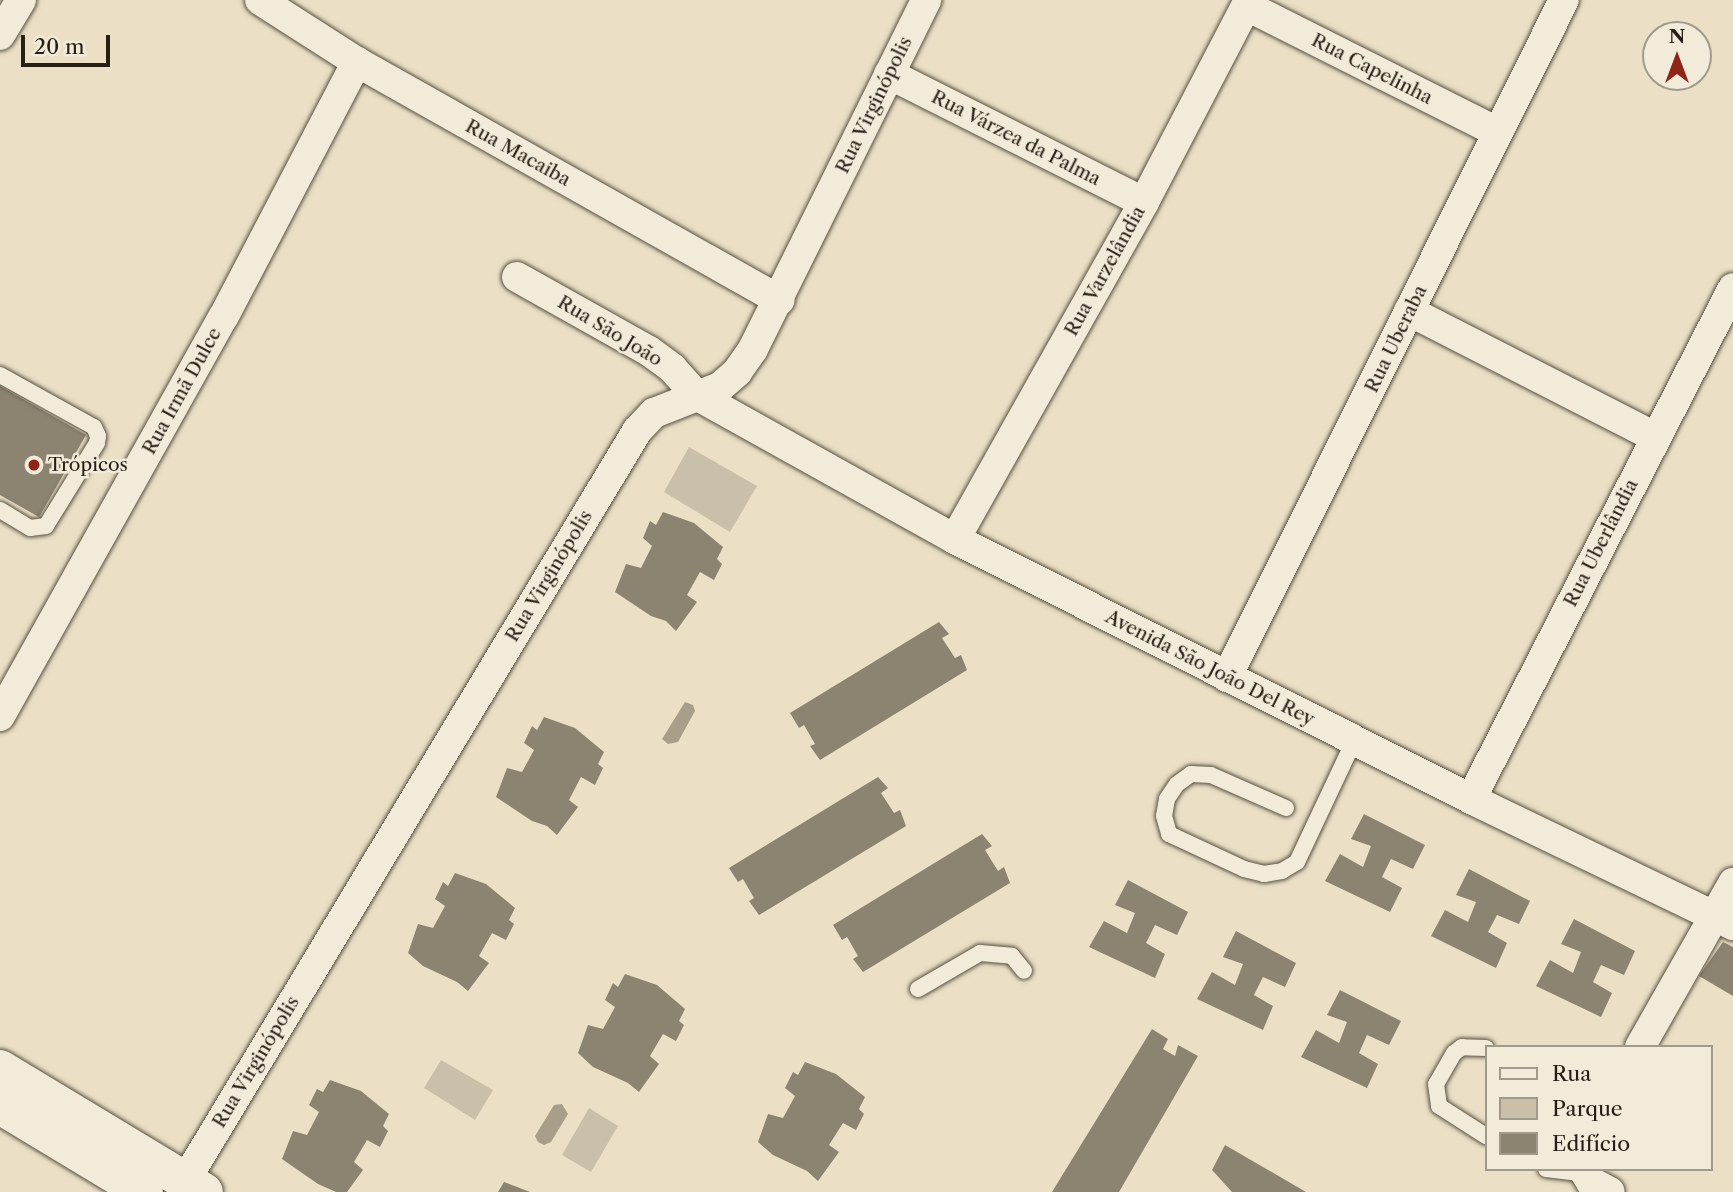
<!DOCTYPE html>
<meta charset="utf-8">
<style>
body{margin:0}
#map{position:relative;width:1733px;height:1192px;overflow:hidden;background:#ebe0c6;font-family:"Libre Caslon Text",serif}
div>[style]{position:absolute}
.green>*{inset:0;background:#cabfa8}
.water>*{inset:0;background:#a89e8a}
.building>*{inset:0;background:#8d8371}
.roads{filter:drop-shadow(0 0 2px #584f41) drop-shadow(0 0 2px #584f41)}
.lane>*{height:16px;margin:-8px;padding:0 8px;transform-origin:8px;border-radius:8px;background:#f2ebda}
.street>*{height:30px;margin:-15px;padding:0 15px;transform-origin:15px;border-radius:15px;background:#f2ebda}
.secondary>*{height:38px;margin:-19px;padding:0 19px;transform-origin:19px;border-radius:19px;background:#f2ebda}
.dots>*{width:19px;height:19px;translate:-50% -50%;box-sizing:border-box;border:4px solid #f2ebda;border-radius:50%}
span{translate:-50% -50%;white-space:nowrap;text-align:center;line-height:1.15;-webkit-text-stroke:5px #f2ebda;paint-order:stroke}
.street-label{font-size:19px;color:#271f15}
.poi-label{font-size:19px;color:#271f15}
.left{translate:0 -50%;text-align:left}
.legend{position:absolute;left:1485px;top:1045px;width:228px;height:126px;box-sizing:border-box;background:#f2ebda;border:2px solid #a1998b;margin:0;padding:9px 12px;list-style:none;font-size:21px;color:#271f15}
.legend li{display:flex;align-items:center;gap:14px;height:35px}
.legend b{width:35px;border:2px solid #a1998b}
.north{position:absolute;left:1642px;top:21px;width:70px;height:70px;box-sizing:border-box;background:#f2ebda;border:2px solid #a1998b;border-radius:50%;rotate:0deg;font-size:19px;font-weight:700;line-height:28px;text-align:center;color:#271f15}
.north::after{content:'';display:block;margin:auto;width:24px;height:32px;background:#8f2418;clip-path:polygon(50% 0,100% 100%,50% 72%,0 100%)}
.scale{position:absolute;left:21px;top:35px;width:89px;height:32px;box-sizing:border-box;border:4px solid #271f15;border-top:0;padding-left:9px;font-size:21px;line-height:24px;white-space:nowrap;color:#271f15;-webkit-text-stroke:5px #f2ebda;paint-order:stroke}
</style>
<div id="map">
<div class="green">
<div style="clip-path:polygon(689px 447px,757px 486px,730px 532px,664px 492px)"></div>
<div style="clip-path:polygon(441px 1060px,493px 1090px,475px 1120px,424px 1088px)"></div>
<div style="clip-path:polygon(589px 1108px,618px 1126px,591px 1172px,562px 1155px)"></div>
</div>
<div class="water">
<div style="clip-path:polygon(685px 702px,693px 705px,695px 711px,678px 742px,668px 744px,662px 739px)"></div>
<div style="clip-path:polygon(562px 1104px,568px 1114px,551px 1142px,544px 1145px,538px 1142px,535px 1136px,554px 1105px)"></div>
</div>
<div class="building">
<div style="clip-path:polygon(0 386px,86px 435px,39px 517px,0 495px)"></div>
<div style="clip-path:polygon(663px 512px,694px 523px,723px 547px,717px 559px,722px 564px,714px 580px,700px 572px,687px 595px,697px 602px,676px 631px,666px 621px,651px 616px,615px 592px,626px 564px,641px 568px,652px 546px,643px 538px,650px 521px,656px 525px)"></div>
<div style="clip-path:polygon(939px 622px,949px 634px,942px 638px,955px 658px,961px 655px,967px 670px,820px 760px,810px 746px,815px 744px,804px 725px,799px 728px,790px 713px)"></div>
<div style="clip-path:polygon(544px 717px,575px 728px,604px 752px,598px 764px,603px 768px,595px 785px,581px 777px,569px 800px,578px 807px,557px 835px,547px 826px,532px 821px,496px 797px,507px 768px,522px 772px,534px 750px,524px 743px,532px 726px,537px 730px)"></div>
<div style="clip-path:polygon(878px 777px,888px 788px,881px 793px,894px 813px,900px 810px,906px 826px,759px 915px,749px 901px,754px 898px,743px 879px,738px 882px,729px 868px)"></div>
<div style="clip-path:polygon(1364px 814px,1425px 845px,1413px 869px,1391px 859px,1382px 877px,1402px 888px,1390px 912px,1325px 881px,1340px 854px,1363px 867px,1371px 846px,1351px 839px)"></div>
<div style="clip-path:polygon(982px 834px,992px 846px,985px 850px,998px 871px,1004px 867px,1010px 883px,863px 972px,853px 959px,858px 956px,847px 937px,842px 940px,833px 925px)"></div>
<div style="clip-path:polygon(1469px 869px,1530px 901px,1519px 924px,1497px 915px,1488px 932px,1507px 943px,1496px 968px,1431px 936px,1445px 910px,1468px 922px,1476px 902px,1456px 895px)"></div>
<div style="clip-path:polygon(455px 873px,486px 884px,515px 908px,509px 920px,514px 924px,506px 940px,492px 933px,479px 956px,489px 963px,468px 991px,457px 982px,423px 966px,408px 953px,418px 924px,433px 928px,445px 906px,435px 899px,443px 882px,448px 886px)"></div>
<div style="clip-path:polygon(1128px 880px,1188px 912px,1177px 935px,1155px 925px,1146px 943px,1165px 954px,1155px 978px,1089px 947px,1104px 921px,1127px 933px,1135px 913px,1115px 905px)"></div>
<div style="clip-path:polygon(1574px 919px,1635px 951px,1624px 975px,1601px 965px,1593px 982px,1612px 993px,1601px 1017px,1536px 986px,1550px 960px,1573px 973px,1581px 952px,1561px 944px)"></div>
<div style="clip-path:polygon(1236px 931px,1296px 963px,1285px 987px,1263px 977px,1254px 995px,1273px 1006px,1263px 1030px,1197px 999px,1212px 972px,1235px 985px,1243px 964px,1223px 957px)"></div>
<div style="clip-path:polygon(1723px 942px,1733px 947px,1733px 996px,1699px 976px)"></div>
<div style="clip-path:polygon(625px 974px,657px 985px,685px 1009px,679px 1021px,684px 1025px,676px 1041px,663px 1034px,650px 1056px,659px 1064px,639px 1092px,628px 1083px,593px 1067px,578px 1053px,588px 1025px,603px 1029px,615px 1007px,605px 1000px,613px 983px,618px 987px)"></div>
<div style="clip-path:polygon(1340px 990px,1401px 1021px,1389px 1045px,1367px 1035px,1359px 1053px,1378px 1064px,1367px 1088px,1301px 1057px,1316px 1030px,1339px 1043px,1347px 1022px,1327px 1015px)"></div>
<div style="clip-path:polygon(1152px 1029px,1168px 1039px,1163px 1049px,1175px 1056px,1178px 1045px,1198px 1056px,1119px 1192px,1052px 1192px)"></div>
<div style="clip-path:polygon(805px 1062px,836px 1074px,865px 1097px,859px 1109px,864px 1114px,856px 1130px,843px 1123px,829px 1145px,839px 1152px,818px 1181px,807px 1171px,773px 1155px,758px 1142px,768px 1114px,783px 1118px,795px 1096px,785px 1088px,793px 1072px,798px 1075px)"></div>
<div style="clip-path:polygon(330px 1080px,361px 1091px,389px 1114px,383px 1126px,388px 1131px,380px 1147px,367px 1140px,354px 1162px,363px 1170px,347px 1192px,336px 1192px,318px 1184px,282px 1159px,293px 1131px,307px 1135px,319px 1112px,309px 1105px,317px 1089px,323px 1092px)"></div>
<div style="clip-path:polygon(1225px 1145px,1306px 1192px,1232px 1192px,1212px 1170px)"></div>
<div style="clip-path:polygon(504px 1182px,530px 1192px,498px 1192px)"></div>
</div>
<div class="roads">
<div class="lane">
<div style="left:0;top:375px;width:107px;rotate:29deg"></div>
<div style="left:94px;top:427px;width:10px;rotate:66deg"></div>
<div style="left:98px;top:436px;width:7px;rotate:98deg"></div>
<div style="left:97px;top:443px;width:97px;rotate:121.6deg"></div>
<div style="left:46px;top:526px;width:16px;rotate:173deg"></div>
<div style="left:30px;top:528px;width:35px;rotate:-149deg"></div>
<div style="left:1286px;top:808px;width:82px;rotate:-156.3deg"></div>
<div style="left:1211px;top:775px;width:20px;rotate:-177deg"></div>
<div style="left:1191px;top:774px;width:17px;rotate:144deg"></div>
<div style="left:1177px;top:784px;width:18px;rotate:124deg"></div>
<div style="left:1167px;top:799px;width:17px;rotate:100deg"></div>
<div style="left:1164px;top:816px;width:19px;rotate:74deg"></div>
<div style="left:1169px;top:834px;width:83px;rotate:25deg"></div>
<div style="left:1244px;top:869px;width:21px;rotate:14deg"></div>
<div style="left:1264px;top:874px;width:18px;rotate:-9deg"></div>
<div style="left:1282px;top:871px;width:17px;rotate:-31deg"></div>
<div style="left:1297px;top:862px;width:134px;rotate:-64.8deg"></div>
<div style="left:918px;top:989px;width:72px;rotate:-30.1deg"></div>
<div style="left:980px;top:953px;width:32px;rotate:5deg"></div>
<div style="left:1012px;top:956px;width:19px;rotate:51deg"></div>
<div style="left:1486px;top:1048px;width:24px;rotate:-178deg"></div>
<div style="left:1462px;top:1047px;width:10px;rotate:143deg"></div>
<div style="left:1454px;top:1053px;width:36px;rotate:120deg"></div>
<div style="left:1436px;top:1084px;width:22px;rotate:82deg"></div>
<div style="left:1439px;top:1106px;width:56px;rotate:32.6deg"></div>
<div style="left:1546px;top:1169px;width:38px;rotate:7deg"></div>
</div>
<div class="street">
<div style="left:260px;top:0;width:115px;rotate:32.6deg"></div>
<div style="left:357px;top:62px;width:485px;rotate:29.4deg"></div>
<div style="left:1247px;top:6px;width:280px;rotate:26.7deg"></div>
<div style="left:0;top:35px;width:41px;rotate:-59deg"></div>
<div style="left:889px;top:74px;width:285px;rotate:26.7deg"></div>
<div style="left:517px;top:277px;width:151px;rotate:29.3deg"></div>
<div style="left:649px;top:351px;width:29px;rotate:36deg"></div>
<div style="left:672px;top:368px;width:36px;rotate:48deg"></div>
<div style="left:696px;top:395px;width:296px;rotate:29.1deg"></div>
<div style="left:955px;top:539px;width:578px;rotate:26.74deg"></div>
<div style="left:1471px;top:799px;width:291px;rotate:25.7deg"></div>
<div style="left:1409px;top:311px;width:276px;rotate:27.1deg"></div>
<div style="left:955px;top:539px;width:386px;rotate:-60.7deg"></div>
<div style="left:1144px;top:202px;width:228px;rotate:-62.5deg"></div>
<div style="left:1227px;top:677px;width:756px;rotate:-63.54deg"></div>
<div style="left:0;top:716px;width:458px;rotate:-60.8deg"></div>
<div style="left:224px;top:316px;width:287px;rotate:-62.4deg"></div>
<div style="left:1471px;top:799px;width:574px;rotate:-62.85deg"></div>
<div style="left:1640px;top:1047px;width:189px;rotate:-60.4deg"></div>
<div style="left:1583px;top:1169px;width:15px;rotate:58deg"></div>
<div style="left:1591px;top:1182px;width:21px;rotate:28deg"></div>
<div style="left:185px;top:1181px;width:876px;rotate:-58.92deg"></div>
<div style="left:637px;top:431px;width:25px;rotate:-47deg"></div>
<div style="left:654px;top:413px;width:71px;rotate:-21.5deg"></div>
<div style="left:720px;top:387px;width:23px;rotate:-41deg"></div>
<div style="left:737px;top:372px;width:28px;rotate:-55deg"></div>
<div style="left:753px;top:349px;width:390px;rotate:-63.6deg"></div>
</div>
<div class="secondary">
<div style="left:0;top:1069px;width:238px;rotate:31.1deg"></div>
<div style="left:0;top:1105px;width:168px;rotate:31.1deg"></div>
</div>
</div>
<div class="dots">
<div style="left:34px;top:465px;background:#8f2418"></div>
</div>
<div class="street-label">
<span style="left:1372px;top:69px;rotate:27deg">Rua Capelinha</span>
<span style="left:874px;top:105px;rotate:-64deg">Rua Virginópolis</span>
<span style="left:1016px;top:138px;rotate:27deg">Rua Várzea da Palma</span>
<span style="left:518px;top:153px;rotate:29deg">Rua Macaiba</span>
<span style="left:1105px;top:271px;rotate:-61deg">Rua Varzelândia</span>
<span style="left:610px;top:331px;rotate:31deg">Rua São João</span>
<span style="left:1396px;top:339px;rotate:-64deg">Rua Uberaba</span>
<span style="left:182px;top:391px;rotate:-61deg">Rua Irmã Dulce</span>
<span style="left:1601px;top:543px;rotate:-63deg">Rua Uberlândia</span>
<span style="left:549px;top:576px;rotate:-59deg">Rua Virginópolis</span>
<span style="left:1210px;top:668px;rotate:27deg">Avenida São João Del Rey</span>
<span style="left:256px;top:1062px;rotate:-59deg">Rua Virginópolis</span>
</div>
<div class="poi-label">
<span class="left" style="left:48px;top:465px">Trópicos</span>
</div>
<ul class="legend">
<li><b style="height:9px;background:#f2ebda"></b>Rua</li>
<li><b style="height:19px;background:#cabfa8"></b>Parque</li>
<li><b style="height:19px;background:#8d8371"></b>Edifício</li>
</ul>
<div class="north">N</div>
<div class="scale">20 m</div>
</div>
